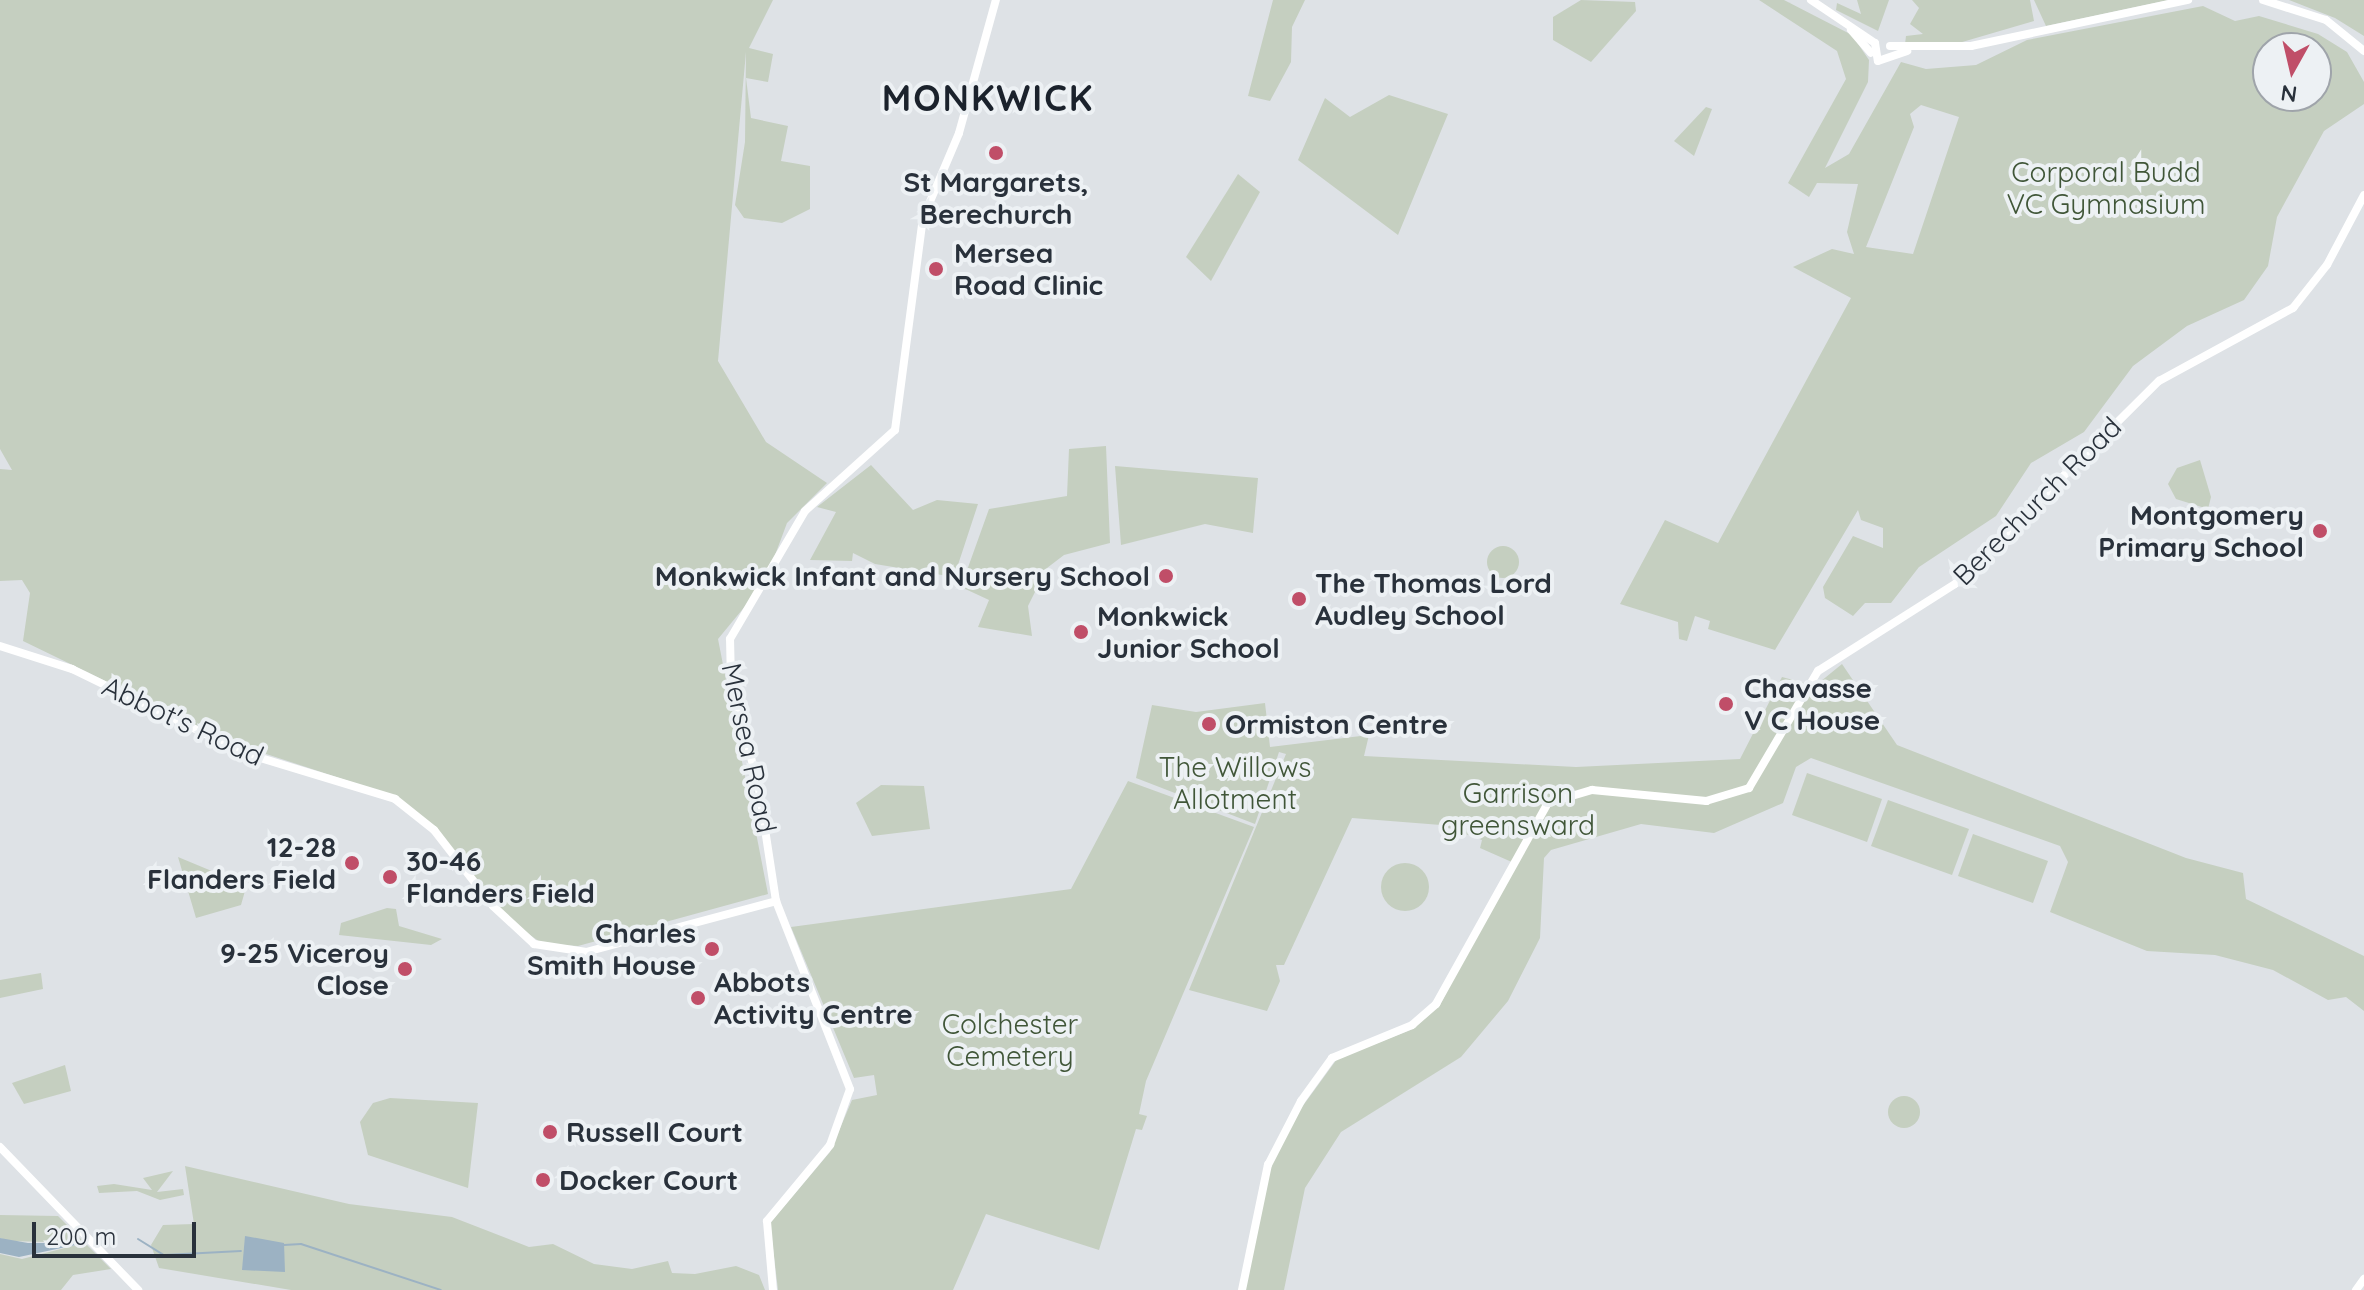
<!DOCTYPE html>
<style>
body{margin:0}
#map{position:relative;width:2364px;height:1290px;overflow:hidden;background:#dee2e6;font-family:Quicksand,sans-serif}
div>[style]{position:absolute}
.green>*{inset:0;background:#c5cfc0}
.round{border-radius:50%}
.water>*{inset:0;background:#9cb2c3}
.stream>*{height:2px;margin:-1px;padding:0 1px;transform-origin:1px;border-radius:1px;background:#9cb2c3}
.secondary>*{height:8px;margin:-4px;padding:0 4px;transform-origin:4px;border-radius:4px;background:#fff}
.dots>*{width:22px;height:22px;translate:-50% -50%;box-sizing:border-box;border:4px solid #edf1f4;border-radius:50%}
span{translate:-50% -50%;white-space:nowrap;text-align:center;line-height:1.15;-webkit-text-stroke:8px #edf1f4;paint-order:stroke}
.park-label{font-size:28px;color:#405638}
.poi-label{font-size:28px;color:#29313b;font-weight:700}
.left{translate:0 -50%;text-align:left}
.right{translate:-100% -50%;text-align:right}
.street-label{font-size:28px;color:#29313b}
.district-label{font-size:36px;color:#1b222c;font-weight:700;letter-spacing:2px}
.north{position:absolute;left:2252px;top:32px;width:80px;height:80px;box-sizing:border-box;background:#edf1f4;border:2px solid #9fa4aa;border-radius:50%;rotate:188deg;font-size:22px;font-weight:700;line-height:32px;text-align:center;color:#29313b}
.north::after{content:'';display:block;margin:auto;width:28px;height:36px;background:#c04e68;clip-path:polygon(50% 0,100% 100%,50% 72%,0 100%)}
.scale{position:absolute;left:32px;top:1222px;width:164px;height:36px;box-sizing:border-box;border:4px solid #29313b;border-top:0;padding-left:10px;font-size:24px;line-height:28px;white-space:nowrap;color:#29313b;-webkit-text-stroke:6px #edf1f4;paint-order:stroke}
</style>
<div id="map">
<div class="green">
<div style="clip-path:polygon(0 0,773px 0,749px 48px,773px 54px,768px 82px,746px 78px,751px 118px,788px 126px,781px 161px,810px 166px,810px 209px,782px 223px,744px 218px,735px 205px,745px 142px,746px 52px,718px 361px,766px 442px,827px 483px,787px 523px,765px 582px,718px 639px,768px 894px,578px 946px,543px 944px,511px 922px,452px 848px,397px 797px,233px 743px,23px 641px,30px 593px,22px 580px,0 581px,0 469px,12px 470px,0 449px)"></div>
<div style="clip-path:polygon(1273px 0,1305px 0,1292px 27px,1291px 62px,1270px 101px,1248px 96px)"></div>
<div style="clip-path:polygon(1581px 0,1635px 2px,1636px 11px,1591px 62px,1553px 40px,1553px 17px)"></div>
<div style="clip-path:polygon(evenodd,1759px 0,1784px 0,1852px 35px,1869px 60px,1868px 82px,1825px 168px,1849px 154px,1901px 62px,1926px 69px,1976px 65px,2027px 40px,2203px 6px,2235px 21px,2259px 16px,2318px 34px,2347px 52px,2364px 82px,2364px 104px,2324px 131px,2277px 217px,2268px 266px,2244px 300px,2187px 326px,2133px 366px,2084px 432px,2031px 463px,1996px 516px,1919px 567px,1891px 603px,1865px 603px,1853px 616px,1825px 598px,1823px 587px,1853px 536px,1883px 548px,1883px 528px,1861px 520px,1858px 510px,1775px 650px,1708px 629px,1710px 621px,1695px 616px,1687px 641px,1679px 639px,1678px 622px,1620px 604px,1665px 520px,1718px 543px,1851px 298px,1793px 267px,1832px 249px,1854px 254px,1847px 232px,1858px 184px,1817px 183px,1809px 197px,1788px 183px,1846px 79px,1837px 51px,1759px 0,2268px 48px,2316px 48px,2316px 96px,2268px 96px,2268px 48px,1759px 0,1921px 105px,1959px 117px,1913px 254px,1866px 247px,1914px 127px,1910px 114px,1921px 105px)"></div>
<div style="clip-path:polygon(1857px 0,1889px 0,1878px 31px,1836px 10px,1837px 3px,1861px 14px)"></div>
<div style="clip-path:polygon(1912px 0,2030px 0,2034px 21px,1952px 45px,1905px 44px,1906px 36px,1923px 34px,1910px 24px,1919px 8px)"></div>
<div style="clip-path:polygon(2034px 0,2169px 0,2046px 26px)"></div>
<div style="clip-path:polygon(2289px 0,2364px 0,2364px 36px,2335px 18px)"></div>
<div style="clip-path:polygon(1389px 95px,1448px 114px,1398px 235px,1298px 160px,1325px 98px,1350px 117px)"></div>
<div style="clip-path:polygon(1706px 107px,1712px 109px,1694px 156px,1674px 141px)"></div>
<div style="clip-path:polygon(1238px 174px,1260px 192px,1211px 281px,1186px 257px)"></div>
<div style="clip-path:polygon(1106px 446px,1110px 543px,1064px 555px,1047px 568px,1028px 606px,1032px 636px,978px 627px,989px 600px,961px 587px,989px 509px,1067px 496px,1069px 449px)"></div>
<div style="clip-path:polygon(2200px 460px,2211px 497px,2208px 509px,2176px 499px,2168px 484px,2177px 468px)"></div>
<div style="clip-path:polygon(871px 465px,913px 510px,937px 500px,978px 504px,954px 577px,875px 564px,853px 553px,852px 561px,810px 560px,836px 512px,817px 507px)"></div>
<div style="clip-path:polygon(1115px 466px,1258px 478px,1253px 533px,1205px 524px,1121px 545px)"></div>
<div class="round" style="left:1487px;top:546px;width:32px;height:32px"></div>
<div style="clip-path:polygon(1842px 664px,1897px 745px,2186px 858px,2243px 873px,2246px 899px,2364px 956px,2364px 1011px,2346px 997px,2328px 1000px,2273px 970px,2215px 955px,2147px 951px,2050px 912px,2068px 862px,2060px 846px,1811px 758px,1796px 767px,1783px 803px,1714px 833px,1641px 824px,1551px 850px,1544px 858px,1540px 938px,1508px 1001px,1461px 1057px,1341px 1132px,1305px 1188px,1284px 1290px,1244px 1290px,1265px 1178px,1294px 1118px,1337px 1059px,1413px 1029px,1440px 1005px,1514px 863px,1480px 848px,1482px 840px,1441px 825px,1352px 818px,1284px 965px,1276px 965px,1280px 981px,1267px 1011px,1189px 990px,1286px 754px,1279px 752px,1255px 824px,1136px 778px,1152px 705px,1196px 712px,1265px 703px,1270px 747px,1369px 735px,1364px 756px,1576px 767px,1740px 759px,1782px 677px,1815px 686px)"></div>
<div style="clip-path:polygon(1807px 773px,1882px 799px,1867px 842px,1792px 815px)"></div>
<div style="clip-path:polygon(1128px 781px,1254px 827px,1146px 1081px,1139px 1114px,1147px 1116px,1142px 1130px,1136px 1129px,1099px 1250px,986px 1214px,953px 1290px,778px 1290px,770px 1223px,830px 1152px,852px 1100px,877px 1095px,874px 1075px,854px 1078px,791px 927px,1071px 889px)"></div>
<div style="clip-path:polygon(881px 785px,924px 786px,930px 829px,872px 836px,856px 803px)"></div>
<div style="clip-path:polygon(1888px 800px,1969px 829px,1952px 875px,1871px 846px)"></div>
<div style="clip-path:polygon(1973px 834px,2048px 861px,2033px 903px,1958px 876px)"></div>
<div style="clip-path:polygon(178px 857px,231px 879px,249px 877px,241px 905px,196px 918px)"></div>
<div class="round" style="left:1381px;top:863px;width:48px;height:48px"></div>
<div style="clip-path:polygon(387px 908px,396px 909px,399px 926px,442px 939px,431px 945px,339px 935px,341px 923px)"></div>
<div style="clip-path:polygon(41px 973px,43px 989px,0 998px,0 980px)"></div>
<div style="clip-path:polygon(65px 1065px,71px 1091px,24px 1104px,12px 1083px)"></div>
<div class="round" style="left:1888px;top:1096px;width:32px;height:32px"></div>
<div style="clip-path:polygon(390px 1098px,478px 1103px,468px 1188px,368px 1155px,360px 1122px,373px 1103px)"></div>
<div style="clip-path:polygon(185px 1166px,349px 1204px,452px 1217px,529px 1247px,553px 1244px,594px 1264px,632px 1269px,668px 1261px,672px 1273px,695px 1274px,736px 1266px,759px 1275px,765px 1290px,291px 1290px,159px 1268px,151px 1245px,163px 1225px,194px 1224px)"></div>
<div style="clip-path:polygon(173px 1171px,157px 1192px,183px 1189px,184px 1195px,160px 1200px,137px 1191px,99px 1193px,97px 1186px,114px 1184px,152px 1190px,143px 1178px)"></div>
<div style="clip-path:polygon(0 1215px,58px 1216px,111px 1269px,73px 1275px,61px 1290px,0 1290px,0 1254px,22px 1259px,84px 1243px,9px 1241px,0 1238px)"></div>
</div>
<div class="water">
<div style="clip-path:polygon(245px 1236px,284px 1243px,285px 1272px,242px 1270px)"></div>
<div style="clip-path:polygon(0 1238px,28px 1243px,85px 1243px,19px 1257px,0 1253px)"></div>
</div>
<div class="stream">
<div style="left:138px;top:1239px;width:31px;rotate:32deg"></div>
<div style="left:164px;top:1255px;width:77px;rotate:-3deg"></div>
<div style="left:284px;top:1245px;width:17px;rotate:-3deg"></div>
<div style="left:301px;top:1244px;width:147px;rotate:18.2deg"></div>
</div>
<div class="secondary">
<div style="left:1811px;top:0;width:77px;rotate:33.9deg"></div>
<div style="left:2263px;top:0;width:66px;rotate:17.6deg"></div>
<div style="left:2326px;top:20px;width:49px;rotate:39.2deg"></div>
<div style="left:1851px;top:30px;width:30px;rotate:49deg"></div>
<div style="left:1875px;top:43px;width:18px;rotate:81deg"></div>
<div style="left:1878px;top:61px;width:31px;rotate:-19deg"></div>
<div style="left:1890px;top:46px;width:81px"></div>
<div style="left:1971px;top:46px;width:222px;rotate:-12deg"></div>
<div style="left:0;top:646px;width:76px;rotate:17.7deg"></div>
<div style="left:72px;top:669px;width:191px;rotate:26deg"></div>
<div style="left:244px;top:753px;width:158px;rotate:16.9deg"></div>
<div style="left:395px;top:799px;width:50px;rotate:38.5deg"></div>
<div style="left:434px;top:830px;width:96px;rotate:52.2deg"></div>
<div style="left:493px;top:906px;width:56px;rotate:42.8deg"></div>
<div style="left:534px;top:944px;width:53px;rotate:8.7deg"></div>
<div style="left:586px;top:952px;width:197px;rotate:-15deg"></div>
<div style="left:0;top:1147px;width:199px;rotate:46deg"></div>
<div style="left:773px;top:1290px;width:69px;rotate:-95deg"></div>
<div style="left:767px;top:1221px;width:99px;rotate:-50.3deg"></div>
<div style="left:830px;top:1145px;width:59px;rotate:-70.3deg"></div>
<div style="left:850px;top:1089px;width:202px;rotate:-111.5deg"></div>
<div style="left:776px;top:901px;width:118px;rotate:-98.7deg"></div>
<div style="left:758px;top:784px;width:106px;rotate:-104.8deg"></div>
<div style="left:731px;top:682px;width:43px;rotate:-91.3deg"></div>
<div style="left:730px;top:639px;width:148px;rotate:-59.6deg"></div>
<div style="left:805px;top:511px;width:121px;rotate:-42deg"></div>
<div style="left:895px;top:430px;width:214px;rotate:-82.5deg"></div>
<div style="left:923px;top:218px;width:92px;rotate:-67deg"></div>
<div style="left:959px;top:133px;width:138px;rotate:-74.5deg"></div>
<div style="left:1242px;top:1290px;width:128px;rotate:-78.3deg"></div>
<div style="left:1268px;top:1165px;width:72px;rotate:-62.7deg"></div>
<div style="left:1301px;top:1101px;width:53px;rotate:-54.2deg"></div>
<div style="left:1332px;top:1058px;width:87px;rotate:-22.4deg"></div>
<div style="left:1412px;top:1025px;width:32px;rotate:-41deg"></div>
<div style="left:1436px;top:1004px;width:230px;rotate:-60.9deg"></div>
<div style="left:1548px;top:803px;width:46px;rotate:-16.5deg"></div>
<div style="left:1592px;top:790px;width:115px;rotate:5.5deg"></div>
<div style="left:1706px;top:801px;width:45px;rotate:-16.8deg"></div>
<div style="left:1749px;top:788px;width:136px;rotate:-59.5deg"></div>
<div style="left:1818px;top:671px;width:162px;rotate:-32.4deg"></div>
<div style="left:1955px;top:584px;width:288px;rotate:-44.9deg"></div>
<div style="left:2159px;top:381px;width:153px;rotate:-28.6deg"></div>
<div style="left:2293px;top:308px;width:55px;rotate:-51.7deg"></div>
<div style="left:2327px;top:265px;width:79px;rotate:-62.1deg"></div>
<div style="left:2356px;top:1290px;width:14px;rotate:-54deg"></div>
</div>
<div class="dots">
<div style="left:996px;top:153px;background:#c04e68"></div>
<div style="left:936px;top:269px;background:#c04e68"></div>
<div style="left:2320px;top:531px;background:#c04e68"></div>
<div style="left:1166px;top:576px;background:#c04e68"></div>
<div style="left:1299px;top:599px;background:#c04e68"></div>
<div style="left:1081px;top:632px;background:#c04e68"></div>
<div style="left:1726px;top:704px;background:#c04e68"></div>
<div style="left:1209px;top:724px;background:#c04e68"></div>
<div style="left:352px;top:863px;background:#c04e68"></div>
<div style="left:390px;top:877px;background:#c04e68"></div>
<div style="left:712px;top:949px;background:#c04e68"></div>
<div style="left:405px;top:969px;background:#c04e68"></div>
<div style="left:698px;top:998px;background:#c04e68"></div>
<div style="left:550px;top:1132px;background:#c04e68"></div>
<div style="left:543px;top:1180px;background:#c04e68"></div>
</div>
<div class="park-label">
<span style="left:2106px;top:188px">Corporal Budd<br>VC Gymnasium</span>
<span style="left:1235px;top:783px">The Willows<br>Allotment</span>
<span style="left:1518px;top:809px">Garrison<br>greensward</span>
<span style="left:1010px;top:1040px">Colchester<br>Cemetery</span>
</div>
<div class="poi-label">
<span style="left:996px;top:198px">St Margarets,<br>Berechurch</span>
<span class="left" style="left:954px;top:269px">Mersea<br>Road Clinic</span>
<span class="right" style="left:2304px;top:531px">Montgomery<br>Primary School</span>
<span class="right" style="left:1150px;top:576px">Monkwick Infant and Nursery School</span>
<span class="left" style="left:1315px;top:599px">The Thomas Lord<br>Audley School</span>
<span class="left" style="left:1097px;top:632px">Monkwick<br>Junior School</span>
<span class="left" style="left:1744px;top:704px">Chavasse<br>V C House</span>
<span class="left" style="left:1225px;top:724px">Ormiston Centre</span>
<span class="right" style="left:336px;top:863px">12-28<br>Flanders Field</span>
<span class="left" style="left:406px;top:877px">30-46<br>Flanders Field</span>
<span class="right" style="left:696px;top:949px">Charles<br>Smith House</span>
<span class="right" style="left:389px;top:969px">9-25 Viceroy<br>Close</span>
<span class="left" style="left:714px;top:998px">Abbots<br>Activity Centre</span>
<span class="left" style="left:566px;top:1132px">Russell Court</span>
<span class="left" style="left:559px;top:1180px">Docker Court</span>
</div>
<div class="street-label">
<span style="left:2037px;top:501px;rotate:-45deg">Berechurch Road</span>
<span style="left:183px;top:721px;rotate:25deg">Abbot's Road</span>
<span style="left:749px;top:748px;rotate:78deg">Mersea Road</span>
</div>
<div class="district-label">
<span style="left:988px;top:98px">MONKWICK</span>
</div>
<div class="north">N</div>
<div class="scale">200 m</div>
</div>
